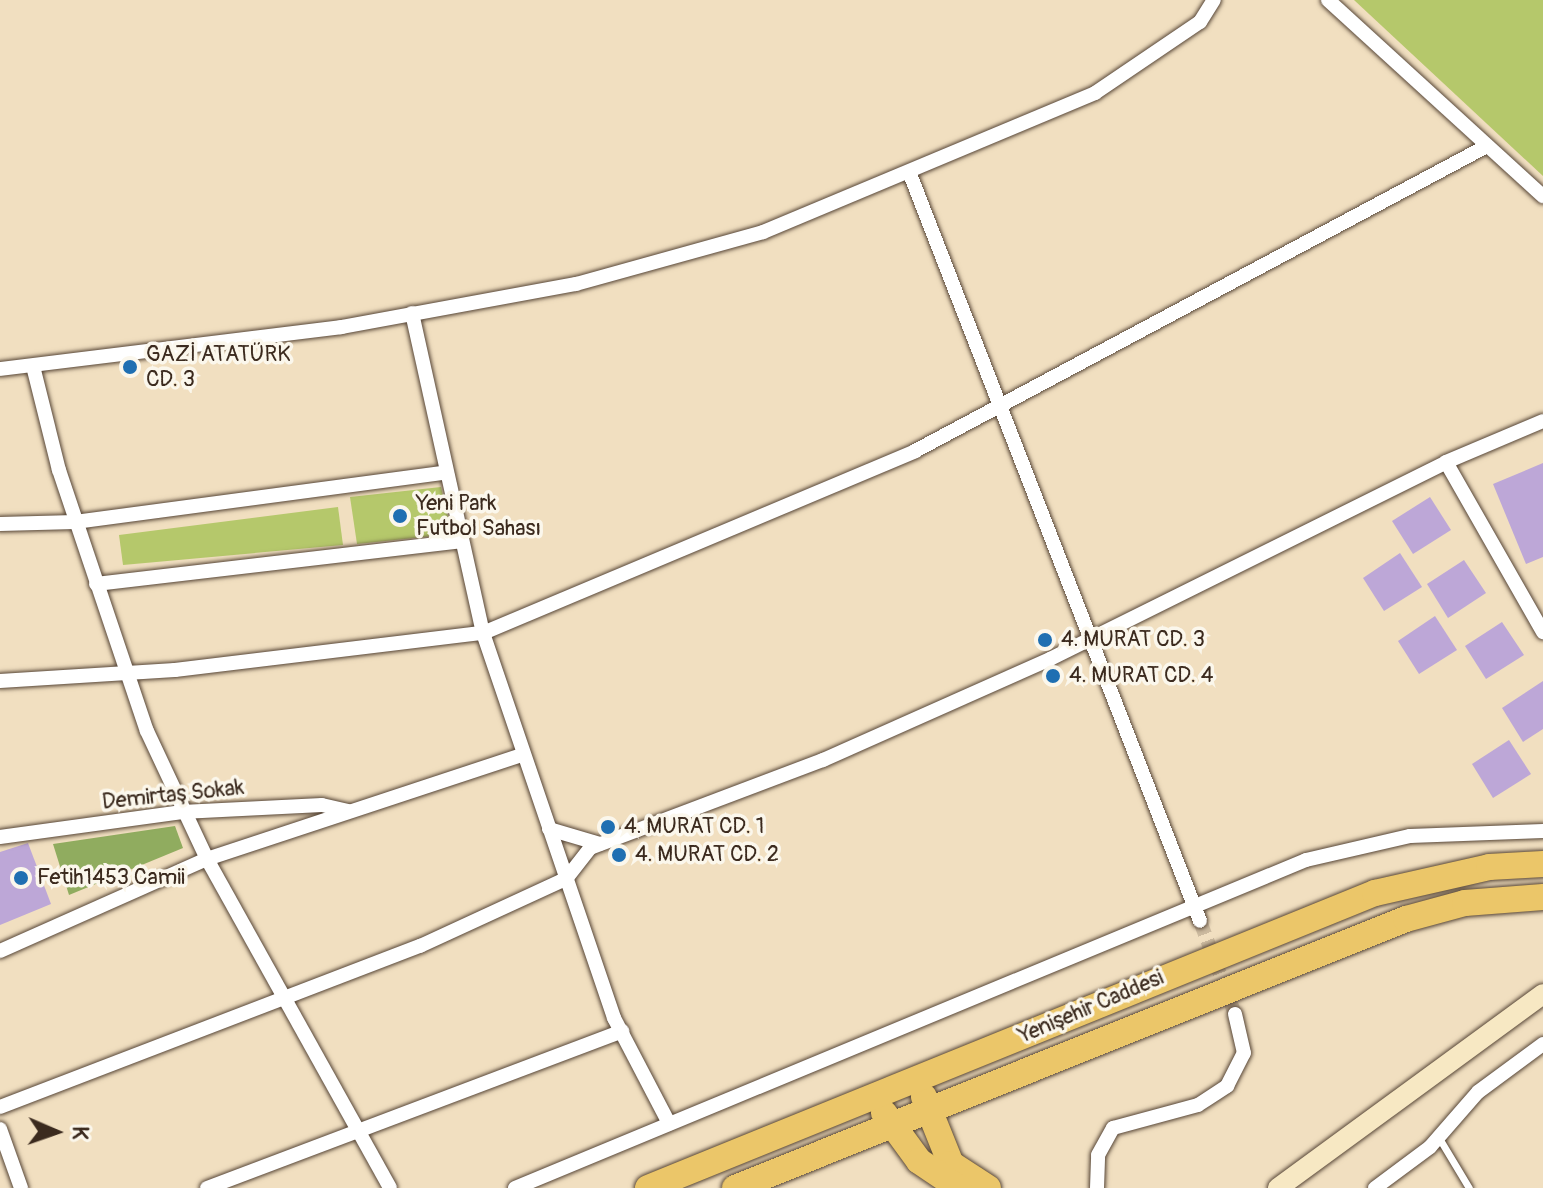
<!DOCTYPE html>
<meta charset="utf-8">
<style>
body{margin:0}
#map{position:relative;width:1543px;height:1188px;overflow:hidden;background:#f1dfc0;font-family:Pangolin,sans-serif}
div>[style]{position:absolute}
.green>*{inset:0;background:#b5c86b}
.forest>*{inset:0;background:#90ac5f}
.building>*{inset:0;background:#bda7d7}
.street-tunnel>*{height:14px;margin-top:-7px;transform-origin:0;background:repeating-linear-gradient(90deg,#cdbba0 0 14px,transparent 0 21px)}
.roads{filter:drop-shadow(0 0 2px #564536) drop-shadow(0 0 2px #564536)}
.lane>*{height:7px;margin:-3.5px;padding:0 3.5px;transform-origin:3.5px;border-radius:3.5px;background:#fff}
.street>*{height:14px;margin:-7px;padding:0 7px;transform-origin:7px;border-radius:7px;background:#fff}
.secondary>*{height:20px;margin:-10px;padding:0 10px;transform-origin:10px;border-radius:10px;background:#f7e8c3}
.highway>*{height:26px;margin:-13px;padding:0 13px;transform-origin:13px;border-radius:13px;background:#ebc669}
.dots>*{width:22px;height:22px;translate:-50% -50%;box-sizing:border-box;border:4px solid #fbf7ec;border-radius:50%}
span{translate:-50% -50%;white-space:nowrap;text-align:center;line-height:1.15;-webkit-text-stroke:7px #fbf7ec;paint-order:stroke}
.poi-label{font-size:22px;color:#3b2a1e}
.left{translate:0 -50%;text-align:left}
.street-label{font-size:22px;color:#3b2a1e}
.north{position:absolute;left:16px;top:1092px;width:80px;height:80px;-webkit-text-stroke:6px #fbf7ec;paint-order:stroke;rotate:92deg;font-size:22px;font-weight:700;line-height:32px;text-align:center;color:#3b2a1e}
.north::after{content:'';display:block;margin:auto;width:28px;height:36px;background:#3b2a1e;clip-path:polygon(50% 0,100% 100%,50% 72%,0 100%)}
</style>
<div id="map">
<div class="green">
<div style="clip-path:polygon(1354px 0,1543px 0,1543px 176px)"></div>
<div style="clip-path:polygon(441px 487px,452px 534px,357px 544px,350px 497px)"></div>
<div style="clip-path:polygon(338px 507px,343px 545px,123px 565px,119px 535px)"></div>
</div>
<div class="forest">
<div style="clip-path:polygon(175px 826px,183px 848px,69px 895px,53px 844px)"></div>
</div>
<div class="building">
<div style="clip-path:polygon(1543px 463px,1543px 557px,1526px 564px,1493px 484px)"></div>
<div style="clip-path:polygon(1430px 497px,1451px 530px,1413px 554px,1392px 521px)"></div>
<div style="clip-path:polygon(1400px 553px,1422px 587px,1384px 611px,1363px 578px)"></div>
<div style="clip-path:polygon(1464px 560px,1486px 593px,1448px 618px,1427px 584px)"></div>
<div style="clip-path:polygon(1435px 616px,1457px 650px,1419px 674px,1398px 641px)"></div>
<div style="clip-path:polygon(1502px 622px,1524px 655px,1486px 679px,1465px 646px)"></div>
<div style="clip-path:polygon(1543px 681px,1543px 729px,1523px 742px,1502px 708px)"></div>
<div style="clip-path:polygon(1509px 740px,1531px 774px,1493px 798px,1472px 764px)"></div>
<div style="clip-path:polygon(28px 843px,51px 904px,0 925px,0 852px)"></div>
</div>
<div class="street-tunnel">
<div style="left:1200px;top:921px;width:99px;rotate:69.4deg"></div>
</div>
<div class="roads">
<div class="lane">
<div style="left:1439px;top:1138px;width:58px;rotate:59deg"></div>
</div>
<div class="street">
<div style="left:1328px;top:0;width:291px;rotate:42.4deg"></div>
<div style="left:910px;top:174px;width:801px;rotate:68.78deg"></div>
<div style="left:412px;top:313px;width:328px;rotate:77.5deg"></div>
<div style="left:483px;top:633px;width:407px;rotate:71.2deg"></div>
<div style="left:614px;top:1018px;width:119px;rotate:62.4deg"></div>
<div style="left:33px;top:366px;width:107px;rotate:76deg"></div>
<div style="left:59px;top:470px;width:275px;rotate:71.4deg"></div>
<div style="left:147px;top:731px;width:141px;rotate:64.9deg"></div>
<div style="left:207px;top:859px;width:376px;rotate:60.9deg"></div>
<div style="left:0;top:369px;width:344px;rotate:-7deg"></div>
<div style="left:341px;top:327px;width:239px;rotate:-10.4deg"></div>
<div style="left:576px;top:284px;width:194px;rotate:-15.5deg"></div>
<div style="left:763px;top:232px;width:360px;rotate:-22.7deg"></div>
<div style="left:1095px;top:93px;width:127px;rotate:-34.1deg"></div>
<div style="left:1200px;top:22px;width:26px;rotate:-58deg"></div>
<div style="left:1446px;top:462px;width:105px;rotate:-22.9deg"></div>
<div style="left:0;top:524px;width:75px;rotate:-1.5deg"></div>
<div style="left:75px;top:522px;width:372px;rotate:-7.6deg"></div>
<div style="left:96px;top:584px;width:367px;rotate:-6.7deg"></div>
<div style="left:0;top:681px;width:175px;rotate:-3.6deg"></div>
<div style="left:175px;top:670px;width:310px;rotate:-6.9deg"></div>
<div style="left:483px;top:633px;width:469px;rotate:-22.8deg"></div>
<div style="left:915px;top:451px;width:648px;rotate:-28.07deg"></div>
<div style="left:549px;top:829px;width:53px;rotate:16.4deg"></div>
<div style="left:0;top:837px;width:184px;rotate:-7.8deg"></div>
<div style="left:182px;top:812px;width:140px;rotate:-2.9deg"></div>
<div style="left:322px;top:805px;width:28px;rotate:13deg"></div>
<div style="left:0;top:951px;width:227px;rotate:-24deg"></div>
<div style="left:207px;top:859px;width:332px;rotate:-18.3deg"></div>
<div style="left:0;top:1107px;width:450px;rotate:-21deg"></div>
<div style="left:420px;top:946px;width:161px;rotate:-24.7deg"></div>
<div style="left:566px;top:879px;width:39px;rotate:-52deg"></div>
<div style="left:590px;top:848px;width:249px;rotate:-20.7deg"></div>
<div style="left:823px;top:760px;width:248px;rotate:-24deg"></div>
<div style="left:1050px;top:659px;width:442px;rotate:-26.4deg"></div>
<div style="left:1446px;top:462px;width:196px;rotate:60.3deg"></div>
<div style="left:0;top:1129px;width:63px;rotate:70.4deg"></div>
<div style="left:207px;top:1188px;width:444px;rotate:-20.7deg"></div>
<div style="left:515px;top:1188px;width:856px;rotate:-22.52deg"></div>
<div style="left:1306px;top:860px;width:107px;rotate:-13deg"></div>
<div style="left:1410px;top:836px;width:133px;rotate:-2.2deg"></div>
<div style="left:1097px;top:1188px;width:33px;rotate:-88deg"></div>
<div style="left:1098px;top:1155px;width:31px;rotate:-61deg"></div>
<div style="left:1113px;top:1128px;width:88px;rotate:-15.1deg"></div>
<div style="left:1198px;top:1105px;width:35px;rotate:-33deg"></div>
<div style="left:1227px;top:1086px;width:37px;rotate:-63deg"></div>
<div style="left:1244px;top:1053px;width:40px;rotate:-103deg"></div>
<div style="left:1375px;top:1188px;width:69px;rotate:-36.7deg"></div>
<div style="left:1430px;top:1147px;width:73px;rotate:-48.9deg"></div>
<div style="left:1478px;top:1092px;width:81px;rotate:-36.4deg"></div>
</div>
<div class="secondary">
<div style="left:1278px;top:1188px;width:328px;rotate:-36.2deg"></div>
</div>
<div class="highway">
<div style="left:924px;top:1097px;width:72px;rotate:68.1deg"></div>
<div style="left:951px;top:1164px;width:44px;rotate:33deg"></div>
<div style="left:884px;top:1113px;width:59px;rotate:53.9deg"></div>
<div style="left:919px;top:1161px;width:48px;rotate:34deg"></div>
<div style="left:648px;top:1188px;width:785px;rotate:-22.09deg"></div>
<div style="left:1375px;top:893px;width:117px;rotate:-12.8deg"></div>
<div style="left:1489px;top:867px;width:54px;rotate:-3.2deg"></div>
<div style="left:735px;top:1188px;width:723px;rotate:-21.85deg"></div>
<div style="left:1406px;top:919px;width:61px;rotate:-15.2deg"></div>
<div style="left:1465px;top:903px;width:78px;rotate:-4.4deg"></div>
</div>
</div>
<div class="dots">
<div style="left:130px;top:367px;background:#1f6fb2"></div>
<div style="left:400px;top:516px;background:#1f6fb2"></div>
<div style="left:1045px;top:640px;background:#1f6fb2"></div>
<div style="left:1053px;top:676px;background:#1f6fb2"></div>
<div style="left:608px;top:827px;background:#1f6fb2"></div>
<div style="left:619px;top:855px;background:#1f6fb2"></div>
<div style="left:21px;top:878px;background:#1f6fb2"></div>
</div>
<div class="poi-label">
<span class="left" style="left:146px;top:367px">GAZİ ATATÜRK<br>CD. 3</span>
<span class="left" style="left:416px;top:516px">Yeni Park<br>Futbol Sahası</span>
<span class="left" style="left:1061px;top:640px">4. MURAT CD. 3</span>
<span class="left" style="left:1069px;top:676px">4. MURAT CD. 4</span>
<span class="left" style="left:624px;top:827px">4. MURAT CD. 1</span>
<span class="left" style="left:635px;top:855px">4. MURAT CD. 2</span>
<span class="left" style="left:37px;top:878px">Fetih1453 Camii</span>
</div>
<div class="street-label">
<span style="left:173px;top:795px;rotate:-6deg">Demirtaş Sokak</span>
<span style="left:1091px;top:1007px;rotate:-23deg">Yenişehir Caddesi</span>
</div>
<div class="north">K</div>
</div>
